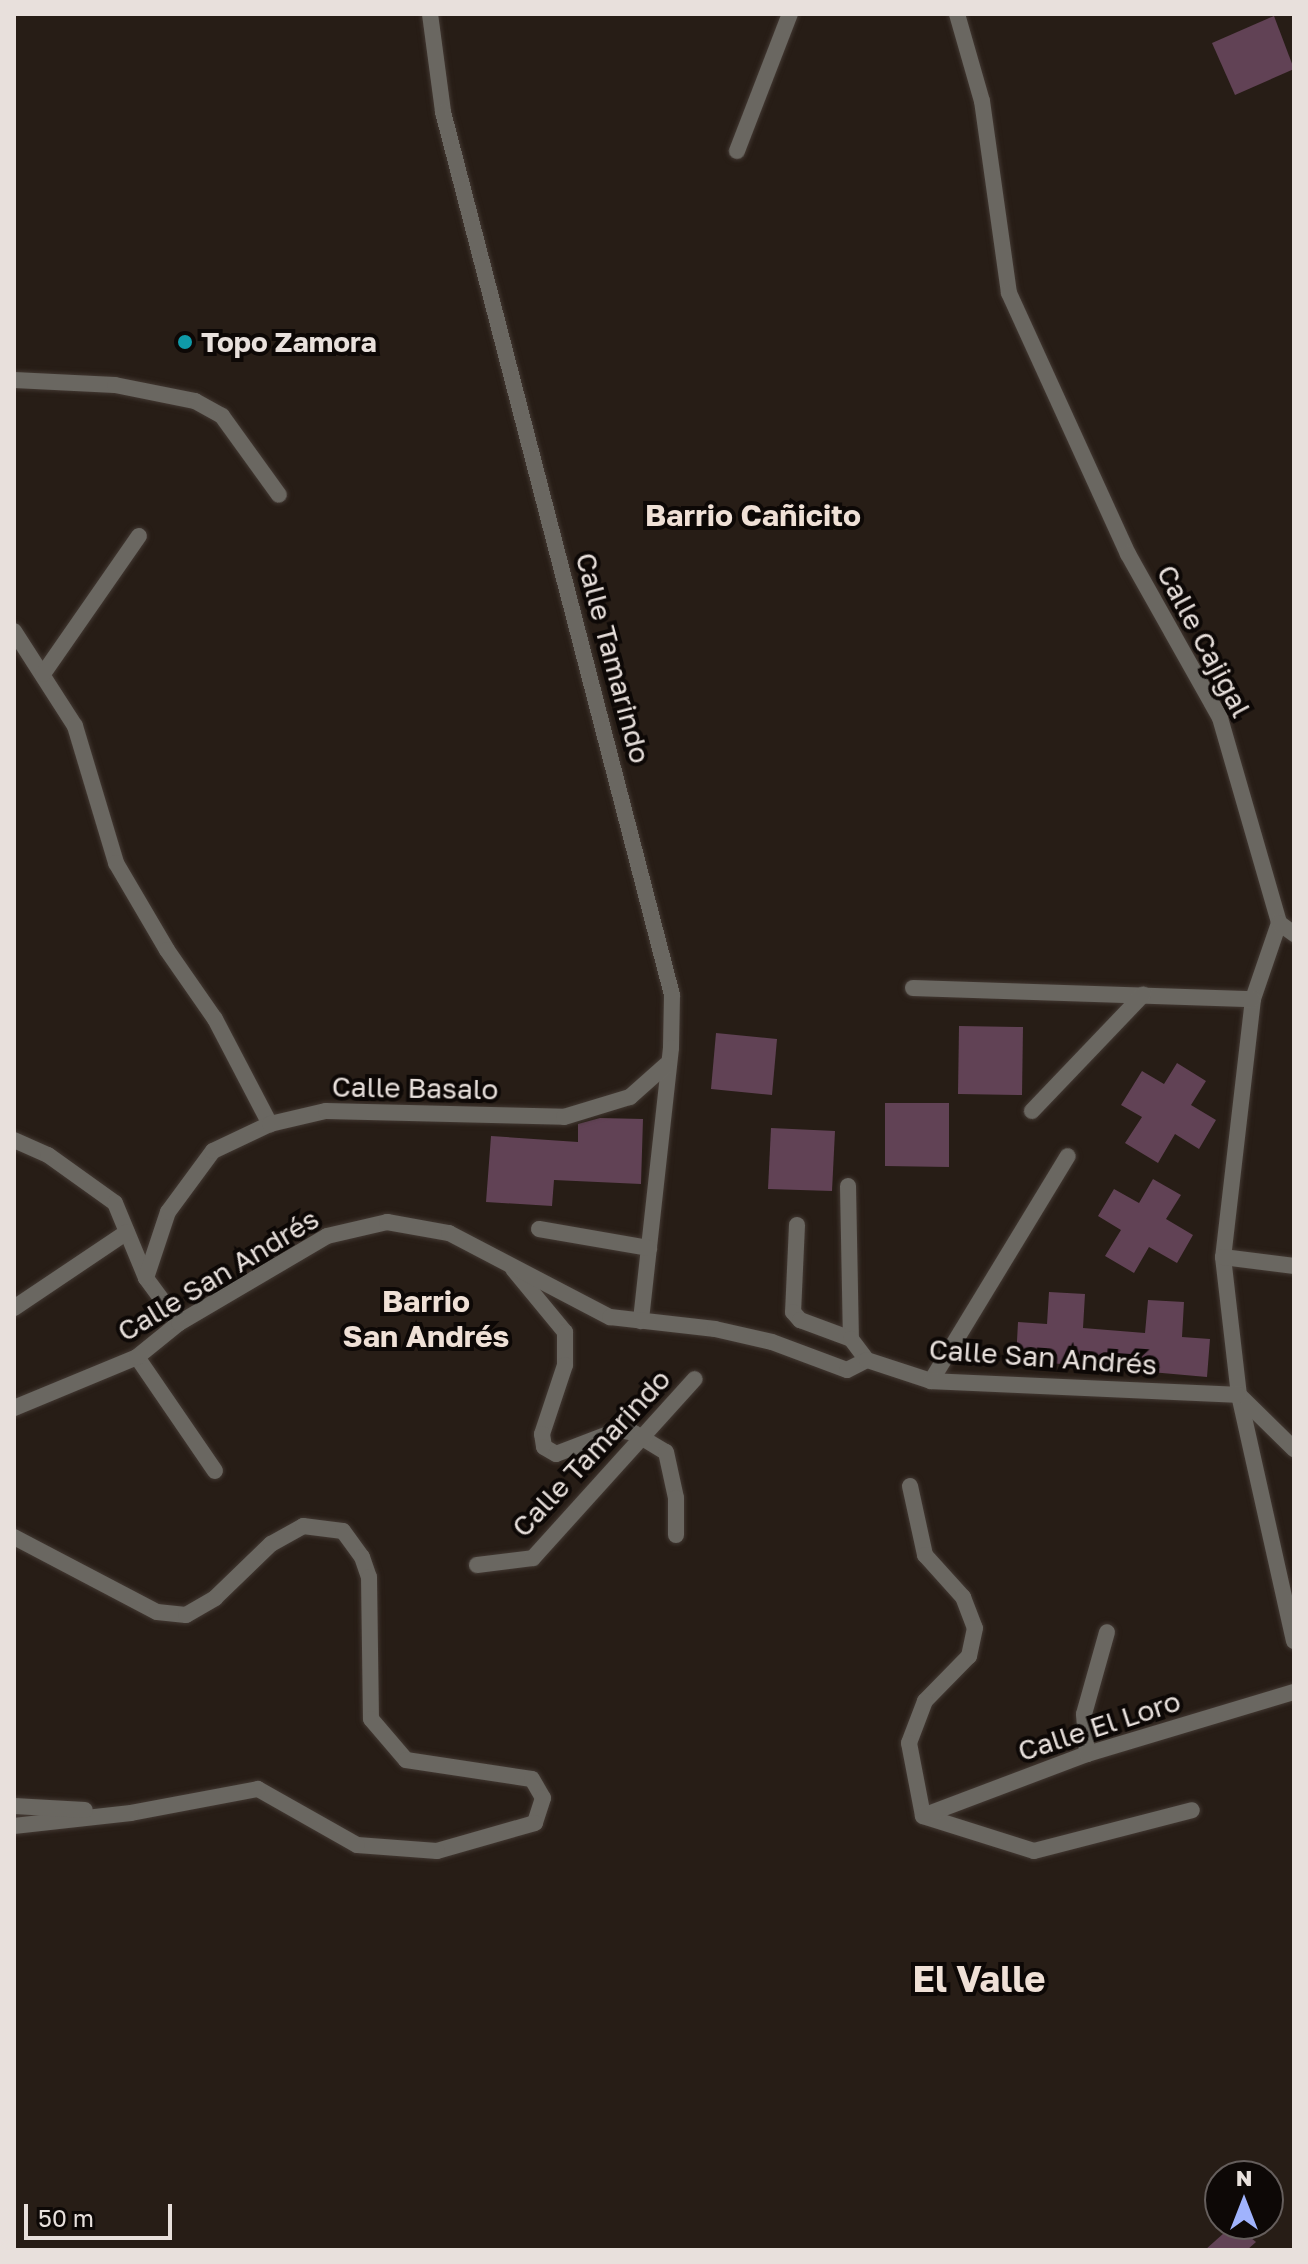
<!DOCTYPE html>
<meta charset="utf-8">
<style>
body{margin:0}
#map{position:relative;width:1308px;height:2264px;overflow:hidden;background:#271d16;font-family:"Golos Text",sans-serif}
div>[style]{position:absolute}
.building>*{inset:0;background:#614255}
.roads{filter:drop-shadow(0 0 2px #423832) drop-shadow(0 0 2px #423832)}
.street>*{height:16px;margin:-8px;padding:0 8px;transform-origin:8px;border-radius:8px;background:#6a6761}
.dots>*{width:22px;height:22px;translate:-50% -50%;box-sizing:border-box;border:4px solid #0d0806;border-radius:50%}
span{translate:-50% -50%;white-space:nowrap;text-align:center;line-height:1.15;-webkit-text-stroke:8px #0d0806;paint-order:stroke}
.poi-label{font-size:28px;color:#e8e0dc;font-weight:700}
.left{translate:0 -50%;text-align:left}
.street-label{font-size:28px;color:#e8e0dc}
.neighbourhood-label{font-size:30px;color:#efe0d6;font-weight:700}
.district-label{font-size:36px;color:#efe0d6;font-weight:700}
.frame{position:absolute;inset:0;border:16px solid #e8e0dc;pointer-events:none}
.north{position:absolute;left:1204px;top:2160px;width:80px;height:80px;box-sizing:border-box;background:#0d0806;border:2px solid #655e5c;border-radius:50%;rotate:0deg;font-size:22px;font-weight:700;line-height:32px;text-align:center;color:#e8e0dc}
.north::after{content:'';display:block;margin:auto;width:28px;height:36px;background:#a0b3fd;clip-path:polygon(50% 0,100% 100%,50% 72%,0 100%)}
.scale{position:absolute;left:24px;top:2204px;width:148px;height:36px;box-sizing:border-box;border:4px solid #e8e0dc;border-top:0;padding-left:10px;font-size:24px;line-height:28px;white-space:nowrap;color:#e8e0dc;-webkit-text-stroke:6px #0d0806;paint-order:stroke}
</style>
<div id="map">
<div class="building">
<div style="clip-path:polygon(1274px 16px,1294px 69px,1235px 95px,1212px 43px)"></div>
<div style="clip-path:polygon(959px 1026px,1023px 1027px,1022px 1095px,958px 1094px)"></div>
<div style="clip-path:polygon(716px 1033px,777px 1039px,772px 1095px,711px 1089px)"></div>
<div style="clip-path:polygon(1177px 1063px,1206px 1081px,1191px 1105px,1216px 1120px,1199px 1149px,1175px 1134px,1158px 1163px,1125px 1143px,1142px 1117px,1121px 1105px,1142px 1071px,1164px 1084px)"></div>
<div style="clip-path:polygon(885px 1103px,949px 1103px,949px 1167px,885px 1166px)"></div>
<div style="clip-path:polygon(600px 1118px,643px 1119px,641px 1184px,554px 1180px,552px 1206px,486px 1202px,491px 1136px,578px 1142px,578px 1124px)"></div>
<div style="clip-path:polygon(771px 1128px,835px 1131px,832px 1191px,768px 1189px)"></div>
<div style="clip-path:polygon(1153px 1179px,1181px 1195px,1166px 1219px,1193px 1235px,1177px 1263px,1149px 1247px,1134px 1273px,1105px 1256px,1121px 1230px,1098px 1216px,1114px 1189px,1139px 1203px)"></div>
<div style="clip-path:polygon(1049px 1292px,1085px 1294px,1083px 1328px,1145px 1333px,1148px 1300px,1184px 1302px,1182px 1337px,1210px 1339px,1207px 1377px,1016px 1360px,1018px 1322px,1047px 1324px)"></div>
<div style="clip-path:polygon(1234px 2224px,1256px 2242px,1247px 2250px,1205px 2250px)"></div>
</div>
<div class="roads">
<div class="street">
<div style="left:430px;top:14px;width:99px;rotate:82.4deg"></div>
<div style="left:443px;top:112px;width:912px;rotate:75.46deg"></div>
<div style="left:672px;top:995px;width:53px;rotate:91.1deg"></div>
<div style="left:671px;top:1048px;width:275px;rotate:96.3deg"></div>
<div style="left:957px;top:14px;width:91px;rotate:74deg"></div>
<div style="left:982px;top:101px;width:194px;rotate:82deg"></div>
<div style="left:1009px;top:293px;width:287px;rotate:65.5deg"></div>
<div style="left:1128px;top:554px;width:188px;rotate:60.7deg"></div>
<div style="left:1220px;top:718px;width:213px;rotate:73.9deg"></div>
<div style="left:1279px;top:923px;width:80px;rotate:108.9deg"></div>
<div style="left:1253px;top:999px;width:260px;rotate:96.6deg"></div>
<div style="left:1223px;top:1257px;width:139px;rotate:83.4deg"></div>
<div style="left:1239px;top:1395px;width:252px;rotate:77.4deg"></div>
<div style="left:737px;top:151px;width:147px;rotate:-68.9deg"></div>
<div style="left:14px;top:380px;width:101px;rotate:2.8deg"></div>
<div style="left:115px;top:385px;width:82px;rotate:11.3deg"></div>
<div style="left:195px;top:401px;width:31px;rotate:29deg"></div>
<div style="left:222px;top:416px;width:97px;rotate:54.2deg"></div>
<div style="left:14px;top:631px;width:113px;rotate:57.3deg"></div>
<div style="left:75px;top:726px;width:143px;rotate:73.3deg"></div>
<div style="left:116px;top:863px;width:101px;rotate:59.6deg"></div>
<div style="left:167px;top:950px;width:84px;rotate:55.2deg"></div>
<div style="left:215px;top:1019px;width:119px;rotate:62.4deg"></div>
<div style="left:43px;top:674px;width:168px;rotate:-55.2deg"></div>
<div style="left:1279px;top:923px;width:19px;rotate:36deg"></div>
<div style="left:913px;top:988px;width:340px;rotate:1.9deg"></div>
<div style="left:1032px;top:1111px;width:161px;rotate:-46.3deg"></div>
<div style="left:14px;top:1140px;width:37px;rotate:24deg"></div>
<div style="left:48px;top:1155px;width:82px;rotate:35.6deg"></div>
<div style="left:115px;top:1203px;width:81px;rotate:67.5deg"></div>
<div style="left:848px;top:1186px;width:153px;rotate:88.9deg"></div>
<div style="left:797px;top:1225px;width:87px;rotate:92.6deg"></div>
<div style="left:793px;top:1312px;width:11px;rotate:49deg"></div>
<div style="left:800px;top:1320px;width:54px;rotate:20.4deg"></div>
<div style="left:851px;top:1339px;width:26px;rotate:53deg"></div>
<div style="left:539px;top:1229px;width:112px;rotate:9.8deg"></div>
<div style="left:1223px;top:1257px;width:72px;rotate:7.2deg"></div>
<div style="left:513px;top:1269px;width:82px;rotate:50.5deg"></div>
<div style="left:565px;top:1332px;width:33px;rotate:90deg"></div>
<div style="left:565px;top:1365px;width:73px;rotate:108.4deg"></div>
<div style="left:542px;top:1434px;width:13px;rotate:81deg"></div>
<div style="left:544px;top:1447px;width:14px;rotate:30deg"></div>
<div style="left:556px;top:1454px;width:67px;rotate:-20.9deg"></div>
<div style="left:619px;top:1430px;width:15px;rotate:11deg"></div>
<div style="left:634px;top:1433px;width:37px;rotate:31deg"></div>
<div style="left:666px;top:1452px;width:47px;rotate:77.7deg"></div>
<div style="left:676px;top:1498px;width:37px;rotate:90deg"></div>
<div style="left:14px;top:1308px;width:136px;rotate:-33.9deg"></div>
<div style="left:179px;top:1323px;width:56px;rotate:-126.3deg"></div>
<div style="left:146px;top:1278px;width:70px;rotate:-71.6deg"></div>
<div style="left:168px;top:1212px;width:76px;rotate:-53.6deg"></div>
<div style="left:213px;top:1151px;width:63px;rotate:-25.3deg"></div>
<div style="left:270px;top:1124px;width:57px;rotate:-13.1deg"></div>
<div style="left:326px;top:1111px;width:238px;rotate:1.4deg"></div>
<div style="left:564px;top:1117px;width:69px;rotate:-16.9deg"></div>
<div style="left:630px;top:1097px;width:48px;rotate:-41.6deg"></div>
<div style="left:137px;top:1357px;width:138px;rotate:55.6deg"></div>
<div style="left:931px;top:1381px;width:263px;rotate:-58.7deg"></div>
<div style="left:1240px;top:1396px;width:76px;rotate:44.5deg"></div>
<div style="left:14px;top:1408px;width:133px;rotate:-22.5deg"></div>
<div style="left:137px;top:1357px;width:54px;rotate:-39deg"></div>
<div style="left:179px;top:1323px;width:172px;rotate:-30.4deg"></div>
<div style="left:327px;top:1236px;width:62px;rotate:-13.1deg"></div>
<div style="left:387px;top:1222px;width:63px;rotate:10.1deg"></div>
<div style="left:449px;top:1233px;width:182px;rotate:27.6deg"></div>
<div style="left:610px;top:1317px;width:106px;rotate:6.5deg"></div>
<div style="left:715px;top:1329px;width:58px;rotate:12.8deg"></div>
<div style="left:772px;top:1342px;width:80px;rotate:20.5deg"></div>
<div style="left:847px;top:1370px;width:22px;rotate:-27deg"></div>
<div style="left:867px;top:1360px;width:67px;rotate:18.2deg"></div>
<div style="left:931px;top:1381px;width:308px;rotate:2.6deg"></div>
<div style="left:910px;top:1486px;width:71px;rotate:77.7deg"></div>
<div style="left:925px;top:1555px;width:57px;rotate:47.9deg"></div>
<div style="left:963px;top:1597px;width:33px;rotate:69deg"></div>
<div style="left:975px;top:1628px;width:29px;rotate:102deg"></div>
<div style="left:969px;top:1656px;width:63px;rotate:134.4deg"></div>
<div style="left:925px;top:1701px;width:45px;rotate:110.9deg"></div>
<div style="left:909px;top:1743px;width:74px;rotate:79.1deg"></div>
<div style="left:923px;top:1816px;width:116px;rotate:17.5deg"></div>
<div style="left:1034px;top:1851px;width:163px;rotate:-14.5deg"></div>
<div style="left:14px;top:1537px;width:161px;rotate:27.7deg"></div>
<div style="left:157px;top:1612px;width:29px;rotate:6deg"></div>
<div style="left:186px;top:1615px;width:34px;rotate:-30deg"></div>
<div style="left:215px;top:1598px;width:78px;rotate:-44deg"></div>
<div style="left:271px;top:1544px;width:37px;rotate:-29deg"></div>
<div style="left:303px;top:1526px;width:40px;rotate:7.1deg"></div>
<div style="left:343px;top:1531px;width:32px;rotate:54deg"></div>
<div style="left:362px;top:1557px;width:21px;rotate:71deg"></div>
<div style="left:369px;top:1577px;width:142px;rotate:89.2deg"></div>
<div style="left:371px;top:1719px;width:54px;rotate:49.5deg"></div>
<div style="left:406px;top:1760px;width:127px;rotate:8.6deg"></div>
<div style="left:532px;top:1779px;width:22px;rotate:60deg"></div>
<div style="left:543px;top:1798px;width:26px;rotate:108deg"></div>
<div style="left:535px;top:1823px;width:102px;rotate:164.1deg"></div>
<div style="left:437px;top:1851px;width:80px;rotate:-175.7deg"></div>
<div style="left:357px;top:1845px;width:114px;rotate:-150.5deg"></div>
<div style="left:258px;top:1789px;width:129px;rotate:169.3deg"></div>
<div style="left:131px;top:1813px;width:118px;rotate:173.7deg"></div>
<div style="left:477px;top:1565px;width:56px;rotate:-7.1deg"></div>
<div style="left:533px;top:1558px;width:241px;rotate:-47.9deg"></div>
<div style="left:1087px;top:1754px;width:40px;rotate:-94.3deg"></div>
<div style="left:1084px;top:1714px;width:85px;rotate:-74.3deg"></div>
<div style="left:14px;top:1806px;width:71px;rotate:3.2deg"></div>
<div style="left:923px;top:1816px;width:175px;rotate:-20.7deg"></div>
<div style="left:1087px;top:1754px;width:216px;rotate:-16.7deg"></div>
</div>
</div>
<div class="dots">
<div style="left:185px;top:342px;background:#0f9aa8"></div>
</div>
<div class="poi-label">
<span class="left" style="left:201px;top:342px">Topo Zamora</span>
</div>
<div class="street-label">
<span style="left:1204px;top:641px;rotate:62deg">Calle Cajigal</span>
<span style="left:613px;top:658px;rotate:75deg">Calle Tamarindo</span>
<span style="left:415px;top:1088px;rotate:1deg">Calle Basalo</span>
<span style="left:218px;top:1275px;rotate:-31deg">Calle San Andrés</span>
<span style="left:1043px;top:1357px;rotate:4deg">Calle San Andrés</span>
<span style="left:591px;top:1453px;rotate:-47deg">Calle Tamarindo</span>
<span style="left:1099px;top:1726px;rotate:-18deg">Calle El Loro</span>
</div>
<div class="neighbourhood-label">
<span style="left:753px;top:515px">Barrio Cañicito</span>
<span style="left:426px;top:1318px">Barrio<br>San Andrés</span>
</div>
<div class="district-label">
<span style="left:979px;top:1979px">El Valle</span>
</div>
<div class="frame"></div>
<div class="north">N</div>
<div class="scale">50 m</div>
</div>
